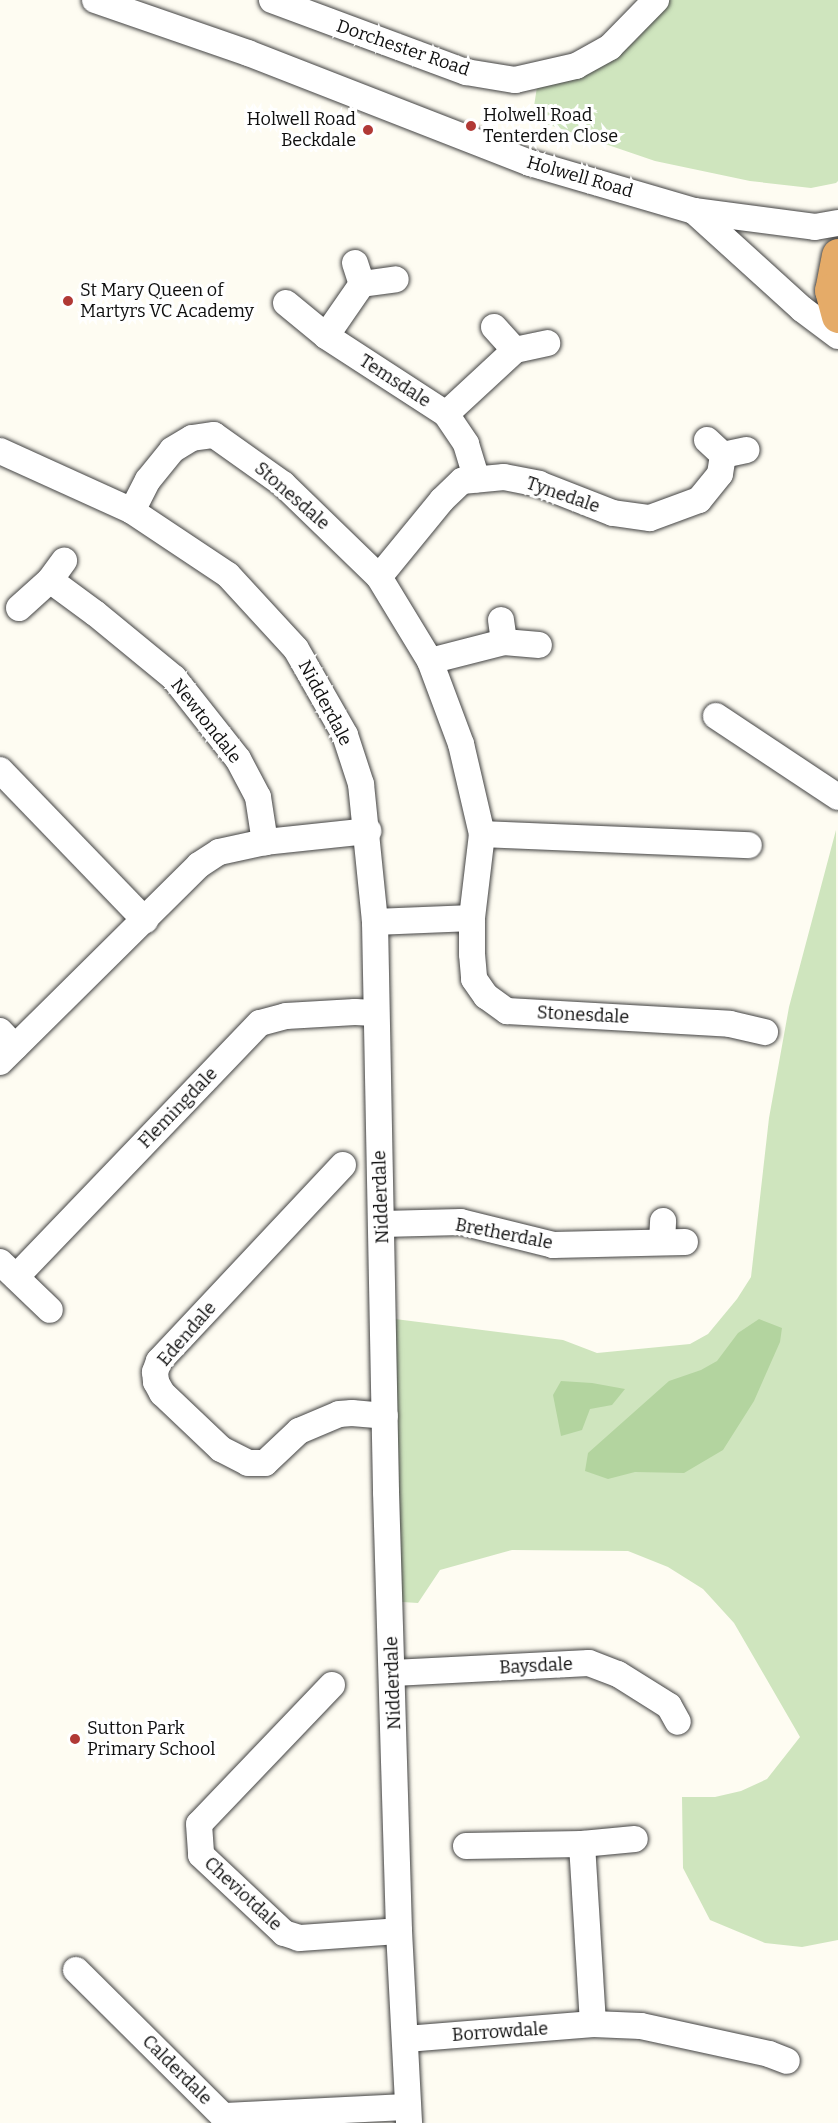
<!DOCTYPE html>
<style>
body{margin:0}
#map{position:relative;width:838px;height:2123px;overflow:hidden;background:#fefcf2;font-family:Bitter,serif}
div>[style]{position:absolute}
.green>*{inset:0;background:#cfe5be}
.forest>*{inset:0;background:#b3d49f}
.roads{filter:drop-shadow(0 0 2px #424242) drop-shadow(0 0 2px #424242)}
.minor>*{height:26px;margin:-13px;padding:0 13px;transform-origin:13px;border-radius:13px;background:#fff}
.highway>*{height:33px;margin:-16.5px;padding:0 16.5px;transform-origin:16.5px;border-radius:16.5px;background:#e5ab68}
.dots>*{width:16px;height:16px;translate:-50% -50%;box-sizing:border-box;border:3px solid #fff;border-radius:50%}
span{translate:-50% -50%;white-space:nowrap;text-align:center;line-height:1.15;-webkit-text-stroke:6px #fff;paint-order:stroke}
.street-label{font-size:18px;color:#0f0f0f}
.poi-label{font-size:18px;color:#0f0f0f}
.left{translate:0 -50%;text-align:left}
.right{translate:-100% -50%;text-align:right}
</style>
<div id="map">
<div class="green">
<div style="clip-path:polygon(670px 0,838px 0,838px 181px,836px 183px,811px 188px,750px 181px,655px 161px,532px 119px,537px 87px,601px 61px,636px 40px)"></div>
<div style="clip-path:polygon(836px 830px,838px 1940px,802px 1947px,765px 1943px,710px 1920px,683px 1868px,682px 1797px,715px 1797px,741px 1791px,767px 1779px,800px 1737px,734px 1623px,703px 1589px,668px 1567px,628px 1551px,512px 1550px,440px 1570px,418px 1603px,402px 1602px,395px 1319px,563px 1340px,597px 1353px,690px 1344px,708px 1334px,737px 1299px,751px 1277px,769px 1118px,789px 1007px)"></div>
</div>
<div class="forest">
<div style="clip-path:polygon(759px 1319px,782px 1328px,780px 1342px,754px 1401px,723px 1450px,684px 1473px,635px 1472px,608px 1479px,585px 1471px,588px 1453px,669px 1381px,701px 1370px,717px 1361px,738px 1333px)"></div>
<div style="clip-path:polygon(561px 1381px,592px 1383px,625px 1389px,612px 1405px,590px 1409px,582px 1430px,561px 1436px,553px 1395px)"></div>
</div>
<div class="roads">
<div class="minor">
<div style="left:95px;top:0;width:162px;rotate:19.1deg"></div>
<div style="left:248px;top:53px;width:303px;rotate:21.3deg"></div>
<div style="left:530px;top:163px;width:171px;rotate:16.3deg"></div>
<div style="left:694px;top:211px;width:122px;rotate:7.5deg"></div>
<div style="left:815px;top:227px;width:23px;rotate:-10deg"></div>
<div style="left:272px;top:0;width:207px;rotate:20.4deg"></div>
<div style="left:466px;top:72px;width:50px;rotate:9.3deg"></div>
<div style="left:515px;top:80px;width:63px;rotate:-12.9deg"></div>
<div style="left:576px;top:66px;width:39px;rotate:-29deg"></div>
<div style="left:610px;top:47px;width:66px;rotate:-45.6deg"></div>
<div style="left:694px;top:211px;width:146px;rotate:42.2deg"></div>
<div style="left:802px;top:309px;width:45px;rotate:36.9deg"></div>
<div style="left:355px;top:263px;width:22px;rotate:72deg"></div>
<div style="left:362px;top:284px;width:34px;rotate:-8deg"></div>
<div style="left:286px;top:303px;width:52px;rotate:39.5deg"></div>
<div style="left:326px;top:336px;width:143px;rotate:33deg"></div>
<div style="left:446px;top:414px;width:36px;rotate:56deg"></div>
<div style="left:466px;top:444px;width:37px;rotate:73deg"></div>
<div style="left:494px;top:327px;width:31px;rotate:48deg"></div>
<div style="left:515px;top:350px;width:33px;rotate:-12deg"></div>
<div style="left:326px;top:336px;width:63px;rotate:-55.3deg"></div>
<div style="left:446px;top:414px;width:94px;rotate:-42.8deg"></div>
<div style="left:707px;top:440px;width:22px;rotate:43deg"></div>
<div style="left:723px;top:455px;width:24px;rotate:-12deg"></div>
<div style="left:0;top:451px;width:145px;rotate:24.4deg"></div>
<div style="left:132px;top:511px;width:115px;rotate:33.7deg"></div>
<div style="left:228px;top:575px;width:100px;rotate:47.4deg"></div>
<div style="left:296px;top:649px;width:99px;rotate:60.3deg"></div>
<div style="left:345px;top:735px;width:52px;rotate:71.9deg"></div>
<div style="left:361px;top:784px;width:139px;rotate:84.2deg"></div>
<div style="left:375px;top:922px;width:570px;rotate:88.89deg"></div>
<div style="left:386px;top:1492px;width:439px;rotate:88.3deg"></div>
<div style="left:399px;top:1931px;width:192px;rotate:87deg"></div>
<div style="left:132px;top:511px;width:35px;rotate:-63deg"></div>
<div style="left:148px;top:480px;width:38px;rotate:-51deg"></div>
<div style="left:172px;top:450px;width:23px;rotate:-31deg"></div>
<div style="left:192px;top:438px;width:22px;rotate:-8deg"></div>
<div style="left:214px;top:435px;width:85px;rotate:35.4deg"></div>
<div style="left:283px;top:484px;width:134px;rotate:44.1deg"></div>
<div style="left:379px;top:577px;width:98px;rotate:58.7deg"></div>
<div style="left:430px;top:661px;width:89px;rotate:69.5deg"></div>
<div style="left:461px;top:744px;width:92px;rotate:76.9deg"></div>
<div style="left:482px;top:834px;width:85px;rotate:96.8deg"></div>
<div style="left:472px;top:918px;width:36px;rotate:90deg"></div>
<div style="left:472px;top:954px;width:25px;rotate:85deg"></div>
<div style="left:474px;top:979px;width:21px;rotate:55deg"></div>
<div style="left:486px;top:996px;width:26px;rotate:36deg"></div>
<div style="left:507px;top:1011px;width:223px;rotate:3.3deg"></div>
<div style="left:730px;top:1024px;width:36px;rotate:13deg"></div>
<div style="left:379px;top:577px;width:99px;rotate:-50.7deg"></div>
<div style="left:442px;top:500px;width:28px;rotate:-44deg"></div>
<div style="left:462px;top:481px;width:42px;rotate:-5.4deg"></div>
<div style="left:504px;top:477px;width:36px;rotate:11deg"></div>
<div style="left:539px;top:484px;width:79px;rotate:21.4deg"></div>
<div style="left:613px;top:513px;width:37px;rotate:8deg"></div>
<div style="left:650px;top:518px;width:52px;rotate:-20.2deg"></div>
<div style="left:699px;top:500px;width:33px;rotate:-51deg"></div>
<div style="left:720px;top:474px;width:19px;rotate:-81deg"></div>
<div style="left:50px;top:580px;width:56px;rotate:36.3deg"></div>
<div style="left:95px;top:613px;width:102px;rotate:39.4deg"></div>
<div style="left:174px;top:678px;width:103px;rotate:51.7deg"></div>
<div style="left:238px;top:759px;width:43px;rotate:62.2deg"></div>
<div style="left:258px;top:797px;width:46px;rotate:81.2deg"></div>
<div style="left:19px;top:608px;width:42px;rotate:-42.1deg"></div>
<div style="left:50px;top:580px;width:24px;rotate:-54deg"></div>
<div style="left:501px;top:620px;width:22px;rotate:82deg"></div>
<div style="left:430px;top:661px;width:76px;rotate:-14.4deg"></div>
<div style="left:504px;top:642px;width:35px;rotate:5deg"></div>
<div style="left:716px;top:716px;width:146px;rotate:33.6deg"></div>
<div style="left:0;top:770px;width:209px;rotate:46deg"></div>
<div style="left:482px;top:834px;width:267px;rotate:2.4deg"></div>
<div style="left:375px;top:922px;width:97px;rotate:-2.4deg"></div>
<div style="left:0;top:1031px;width:22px;rotate:47deg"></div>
<div style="left:0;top:1062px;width:280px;rotate:-44.7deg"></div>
<div style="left:199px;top:865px;width:24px;rotate:-33deg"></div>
<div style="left:219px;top:852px;width:47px;rotate:-12.3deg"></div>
<div style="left:265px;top:842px;width:104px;rotate:-6.1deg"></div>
<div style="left:343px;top:1165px;width:269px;rotate:133.2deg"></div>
<div style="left:159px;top:1361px;width:12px;rotate:110deg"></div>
<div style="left:155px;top:1372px;width:10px;rotate:84deg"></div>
<div style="left:156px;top:1382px;width:13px;rotate:61deg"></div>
<div style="left:162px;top:1393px;width:81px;rotate:43.5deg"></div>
<div style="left:221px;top:1449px;width:30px;rotate:27deg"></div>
<div style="left:248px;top:1463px;width:17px"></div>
<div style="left:265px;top:1463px;width:47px;rotate:-43.3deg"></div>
<div style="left:299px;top:1431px;width:43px;rotate:-23deg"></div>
<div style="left:339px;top:1414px;width:13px;rotate:-4deg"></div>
<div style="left:352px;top:1413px;width:33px;rotate:5deg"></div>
<div style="left:382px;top:1224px;width:79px;rotate:-1.5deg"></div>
<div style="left:461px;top:1222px;width:95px;rotate:14deg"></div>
<div style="left:553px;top:1245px;width:132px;rotate:-1.3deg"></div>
<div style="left:662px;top:1242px;width:21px;rotate:-87deg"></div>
<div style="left:0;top:1262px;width:69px;rotate:43.8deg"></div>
<div style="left:16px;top:1277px;width:352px;rotate:-46.2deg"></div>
<div style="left:260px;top:1023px;width:27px;rotate:-15deg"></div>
<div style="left:286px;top:1016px;width:69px;rotate:-3.3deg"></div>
<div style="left:355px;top:1012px;width:20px;rotate:3deg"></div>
<div style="left:393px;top:1673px;width:196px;rotate:-2.9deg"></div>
<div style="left:589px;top:1663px;width:31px;rotate:21deg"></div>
<div style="left:618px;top:1674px;width:60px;rotate:32.1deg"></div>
<div style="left:669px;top:1706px;width:18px;rotate:61deg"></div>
<div style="left:332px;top:1685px;width:192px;rotate:133.7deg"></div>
<div style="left:199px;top:1824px;width:31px;rotate:86deg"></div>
<div style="left:201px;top:1855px;width:114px;rotate:43.2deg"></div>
<div style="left:284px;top:1933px;width:16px;rotate:18deg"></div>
<div style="left:299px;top:1938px;width:100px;rotate:-4deg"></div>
<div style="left:582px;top:1844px;width:180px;rotate:86.5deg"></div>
<div style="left:466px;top:1846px;width:116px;rotate:-1deg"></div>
<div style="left:582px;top:1844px;width:53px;rotate:-5.4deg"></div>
<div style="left:76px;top:1970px;width:207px;rotate:44.8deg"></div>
<div style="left:223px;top:2116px;width:185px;rotate:-2.8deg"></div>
<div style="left:406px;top:2039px;width:188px;rotate:-4.6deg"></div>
<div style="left:593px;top:2024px;width:48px;rotate:2.4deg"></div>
<div style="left:641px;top:2026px;width:131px;rotate:12.3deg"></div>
<div style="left:769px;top:2054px;width:19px;rotate:21deg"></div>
</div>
<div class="highway">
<div style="left:838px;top:255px;width:36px;rotate:101deg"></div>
<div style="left:831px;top:290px;width:27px;rotate:75deg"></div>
</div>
</div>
<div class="dots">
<div style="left:471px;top:126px;background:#b13935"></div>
<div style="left:368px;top:130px;background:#b13935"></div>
<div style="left:68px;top:301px;background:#b13935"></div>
<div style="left:75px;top:1739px;background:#b13935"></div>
</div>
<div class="street-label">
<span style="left:403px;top:48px;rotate:19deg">Dorchester Road</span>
<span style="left:580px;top:177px;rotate:16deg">Holwell Road</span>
<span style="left:395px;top:381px;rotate:33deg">Temsdale</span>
<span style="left:563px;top:495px;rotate:19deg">Tynedale</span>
<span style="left:292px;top:496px;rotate:41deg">Stonesdale</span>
<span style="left:325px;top:703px;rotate:62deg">Nidderdale</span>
<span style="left:206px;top:721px;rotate:52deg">Newtondale</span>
<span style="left:583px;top:1015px;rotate:3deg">Stonesdale</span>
<span style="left:178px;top:1108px;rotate:-46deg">Flemingdale</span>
<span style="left:381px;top:1197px;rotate:-92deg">Nidderdale</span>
<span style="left:504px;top:1234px;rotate:11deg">Bretherdale</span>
<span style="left:187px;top:1334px;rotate:-49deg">Edendale</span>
<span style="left:536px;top:1666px;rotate:-3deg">Baysdale</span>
<span style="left:393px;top:1683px;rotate:-92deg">Nidderdale</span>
<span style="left:243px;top:1894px;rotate:43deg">Cheviotdale</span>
<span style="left:500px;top:2032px;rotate:-4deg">Borrowdale</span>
<span style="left:177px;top:2070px;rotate:45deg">Calderdale</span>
</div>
<div class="poi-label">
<span class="left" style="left:483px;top:126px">Holwell Road<br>Tenterden Close</span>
<span class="right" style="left:356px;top:130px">Holwell Road<br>Beckdale</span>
<span class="left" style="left:80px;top:301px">St Mary Queen of<br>Martyrs VC Academy</span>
<span class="left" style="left:87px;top:1739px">Sutton Park<br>Primary School</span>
</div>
</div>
